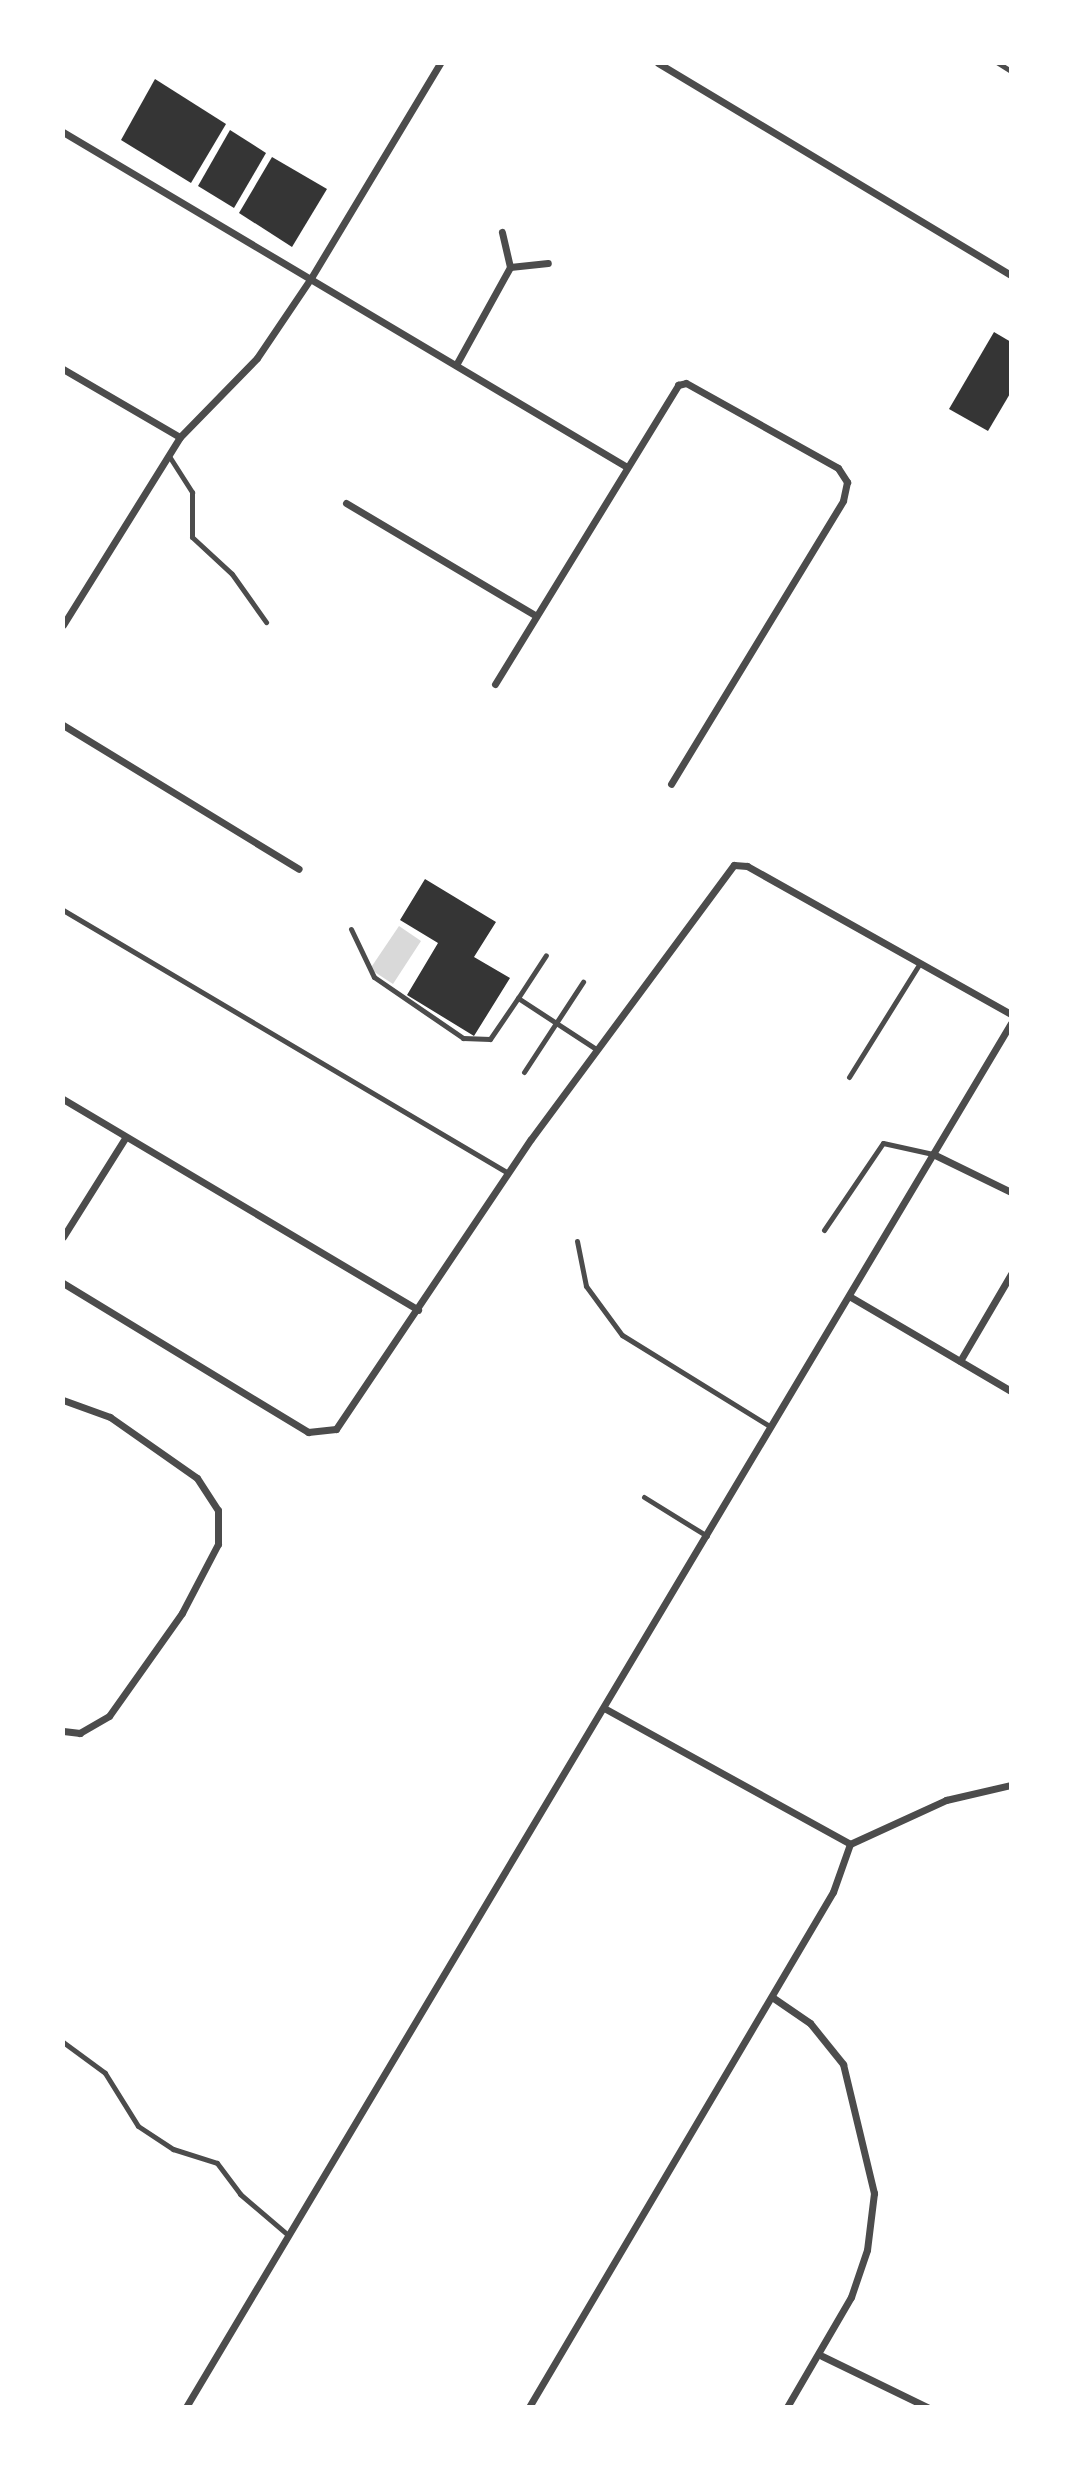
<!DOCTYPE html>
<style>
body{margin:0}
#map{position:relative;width:1074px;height:2470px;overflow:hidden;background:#fff;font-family:"Titillium Web",sans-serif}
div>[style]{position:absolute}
.water>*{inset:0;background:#d9d9d9}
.building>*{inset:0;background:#353535}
.service>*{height:5px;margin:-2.5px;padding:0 2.5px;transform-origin:2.5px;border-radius:2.5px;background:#4c4c4c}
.minor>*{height:7px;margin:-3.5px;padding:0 3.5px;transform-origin:3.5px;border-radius:3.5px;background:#4c4c4c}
span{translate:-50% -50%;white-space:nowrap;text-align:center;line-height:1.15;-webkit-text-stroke:5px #fff;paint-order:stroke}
.frame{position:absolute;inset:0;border:65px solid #fff;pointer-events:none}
</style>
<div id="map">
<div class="water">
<div style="clip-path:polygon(399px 926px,421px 941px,393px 984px,370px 969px)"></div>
</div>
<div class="building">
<div style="clip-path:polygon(155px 79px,226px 124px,191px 183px,121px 140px)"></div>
<div style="clip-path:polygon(230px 130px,266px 153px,234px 208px,198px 186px)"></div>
<div style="clip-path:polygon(272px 157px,327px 189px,292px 247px,239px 213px)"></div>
<div style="clip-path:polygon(994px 332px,1011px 342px,1011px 392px,988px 431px,949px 409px)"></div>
<div style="clip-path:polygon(425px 879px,496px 922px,474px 957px,510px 978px,474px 1036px,407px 995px,438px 943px,400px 920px)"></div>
</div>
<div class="service">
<div style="left:998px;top:63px;width:15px;rotate:32deg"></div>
<div style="left:169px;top:456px;width:43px;rotate:57.4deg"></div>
<div style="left:192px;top:492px;width:45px;rotate:90deg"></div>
<div style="left:192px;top:537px;width:54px;rotate:42.8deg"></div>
<div style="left:232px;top:574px;width:59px;rotate:54.7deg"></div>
<div style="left:63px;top:910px;width:517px;rotate:30.58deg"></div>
<div style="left:351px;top:929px;width:53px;rotate:64.4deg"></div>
<div style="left:374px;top:977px;width:108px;rotate:34.4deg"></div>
<div style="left:463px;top:1038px;width:27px;rotate:2deg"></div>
<div style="left:490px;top:1039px;width:50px;rotate:-55.7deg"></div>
<div style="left:518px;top:998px;width:93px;rotate:33.2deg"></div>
<div style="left:518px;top:998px;width:51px;rotate:-56.9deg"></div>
<div style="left:524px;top:1072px;width:108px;rotate:-56.8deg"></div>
<div style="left:849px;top:1077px;width:134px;rotate:-58.1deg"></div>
<div style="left:824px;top:1230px;width:105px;rotate:-55.9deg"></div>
<div style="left:883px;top:1143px;width:51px;rotate:12.4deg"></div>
<div style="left:577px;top:1241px;width:46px;rotate:78.7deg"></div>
<div style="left:586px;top:1286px;width:61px;rotate:53.7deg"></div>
<div style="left:622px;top:1335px;width:175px;rotate:31.7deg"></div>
<div style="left:644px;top:1497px;width:74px;rotate:31.8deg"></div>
<div style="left:63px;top:2042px;width:52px;rotate:36.4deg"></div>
<div style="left:105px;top:2073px;width:62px;rotate:58.1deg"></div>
<div style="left:138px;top:2126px;width:42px;rotate:33.3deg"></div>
<div style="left:173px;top:2149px;width:46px;rotate:17.7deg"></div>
<div style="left:217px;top:2163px;width:39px;rotate:53deg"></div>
<div style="left:240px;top:2194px;width:63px;rotate:40.5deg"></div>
</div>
<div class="minor">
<div style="left:658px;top:63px;width:412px;rotate:31deg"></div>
<div style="left:63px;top:132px;width:654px;rotate:30.72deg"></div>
<div style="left:510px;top:267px;width:38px;rotate:-6deg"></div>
<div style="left:456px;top:365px;width:112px;rotate:-61.1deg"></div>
<div style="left:510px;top:267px;width:36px;rotate:-103deg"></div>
<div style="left:63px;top:369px;width:135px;rotate:30.2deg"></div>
<div style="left:346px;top:503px;width:221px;rotate:30.7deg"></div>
<div style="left:63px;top:625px;width:221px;rotate:-58.1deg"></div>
<div style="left:180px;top:437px;width:110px;rotate:-45.7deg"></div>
<div style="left:257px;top:358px;width:97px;rotate:-56deg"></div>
<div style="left:311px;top:278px;width:251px;rotate:-59deg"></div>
<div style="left:495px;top:684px;width:351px;rotate:-58.5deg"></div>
<div style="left:678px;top:385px;width:8px;rotate:-14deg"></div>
<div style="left:686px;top:383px;width:174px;rotate:29.2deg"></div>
<div style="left:838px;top:468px;width:17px;rotate:57deg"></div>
<div style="left:847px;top:482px;width:19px;rotate:102deg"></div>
<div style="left:843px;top:501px;width:331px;rotate:121.3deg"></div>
<div style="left:63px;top:725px;width:276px;rotate:31.4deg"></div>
<div style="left:63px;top:1099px;width:413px;rotate:30.7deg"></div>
<div style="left:933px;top:1154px;width:87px;rotate:26deg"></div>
<div style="left:63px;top:1237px;width:117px;rotate:-57.9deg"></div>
<div style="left:63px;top:1283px;width:287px;rotate:31.3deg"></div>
<div style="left:308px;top:1432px;width:28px;rotate:-6deg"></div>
<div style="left:336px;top:1429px;width:349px;rotate:-56.1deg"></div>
<div style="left:531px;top:1139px;width:341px;rotate:-53.5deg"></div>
<div style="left:734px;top:865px;width:13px;rotate:4deg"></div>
<div style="left:747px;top:866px;width:303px;rotate:29.3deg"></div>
<div style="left:849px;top:1296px;width:188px;rotate:30.4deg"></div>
<div style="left:960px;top:1361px;width:101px;rotate:-59.6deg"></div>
<div style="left:63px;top:1400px;width:50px;rotate:19.9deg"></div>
<div style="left:110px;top:1417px;width:106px;rotate:35deg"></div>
<div style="left:197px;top:1478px;width:38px;rotate:57deg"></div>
<div style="left:218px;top:1510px;width:34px;rotate:90deg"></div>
<div style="left:218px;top:1544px;width:78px;rotate:117.6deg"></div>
<div style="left:182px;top:1613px;width:126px;rotate:125.3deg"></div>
<div style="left:109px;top:1716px;width:34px;rotate:150deg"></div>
<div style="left:80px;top:1733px;width:17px;rotate:-173deg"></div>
<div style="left:604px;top:1708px;width:281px;rotate:28.9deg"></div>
<div style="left:850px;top:1844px;width:106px;rotate:-24.6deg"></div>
<div style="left:946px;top:1800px;width:67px;rotate:-13deg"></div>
<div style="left:772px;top:1997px;width:46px;rotate:34.4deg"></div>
<div style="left:810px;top:2023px;width:53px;rotate:51.2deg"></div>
<div style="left:843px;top:2064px;width:133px;rotate:76.5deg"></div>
<div style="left:874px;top:2193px;width:57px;rotate:97deg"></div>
<div style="left:867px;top:2250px;width:50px;rotate:108.8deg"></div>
<div style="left:851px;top:2297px;width:127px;rotate:120.2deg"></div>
<div style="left:822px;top:2356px;width:117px;rotate:25.9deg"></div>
<div style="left:186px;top:2407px;width:1611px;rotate:-59.2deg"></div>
<div style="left:529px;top:2407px;width:598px;rotate:-59.45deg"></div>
<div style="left:833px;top:1892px;width:51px;rotate:-70.5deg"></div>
</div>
<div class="frame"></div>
</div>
